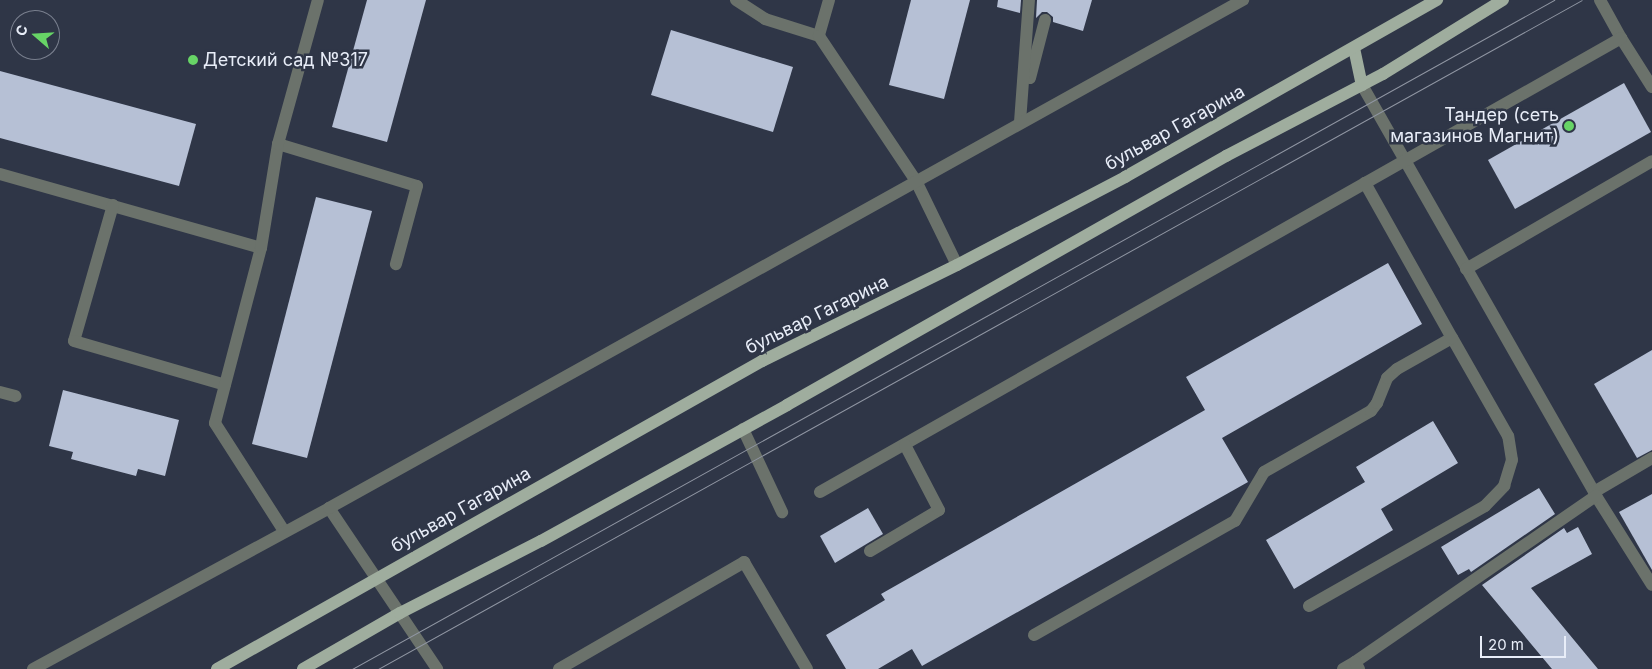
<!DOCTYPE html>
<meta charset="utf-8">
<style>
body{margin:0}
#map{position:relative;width:1652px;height:669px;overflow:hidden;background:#2f3647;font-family:Inter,sans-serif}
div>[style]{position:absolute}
.building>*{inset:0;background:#b6c0d5}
.service>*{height:12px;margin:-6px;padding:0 6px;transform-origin:6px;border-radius:6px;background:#6b726b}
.minor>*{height:12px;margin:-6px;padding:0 6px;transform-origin:6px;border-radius:6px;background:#6b726b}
.primary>*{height:12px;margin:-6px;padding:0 6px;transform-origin:6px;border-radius:6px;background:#9fad9e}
.tram>*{height:1px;margin:-0.5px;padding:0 0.5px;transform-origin:0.5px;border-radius:0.5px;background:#9096a3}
.dots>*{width:14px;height:14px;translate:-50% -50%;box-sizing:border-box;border:2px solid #2f3647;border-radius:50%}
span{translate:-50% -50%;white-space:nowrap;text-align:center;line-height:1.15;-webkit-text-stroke:5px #2f3647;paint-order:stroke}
.poi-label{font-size:18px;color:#e8edf8}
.left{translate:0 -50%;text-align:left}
.right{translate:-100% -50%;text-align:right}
.street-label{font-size:18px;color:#e8edf8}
.north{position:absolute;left:10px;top:10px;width:50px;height:50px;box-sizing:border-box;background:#2f3647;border:1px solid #797f8e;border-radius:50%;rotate:289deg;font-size:14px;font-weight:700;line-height:20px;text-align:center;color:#e8edf8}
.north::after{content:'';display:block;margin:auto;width:18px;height:22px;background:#67d466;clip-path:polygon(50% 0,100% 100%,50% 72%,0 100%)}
.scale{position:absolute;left:1480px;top:636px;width:86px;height:22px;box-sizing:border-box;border:2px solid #e8edf8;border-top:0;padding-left:6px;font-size:15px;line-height:18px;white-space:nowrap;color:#e8edf8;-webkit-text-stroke:4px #2f3647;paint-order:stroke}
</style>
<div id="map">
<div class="building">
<div style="clip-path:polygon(367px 0,426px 0,387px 142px,332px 127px)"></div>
<div style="clip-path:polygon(911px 0,970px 0,944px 99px,889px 85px)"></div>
<div style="clip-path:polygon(998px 0,1021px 0,1020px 13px,997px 7px)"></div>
<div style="clip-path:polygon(1037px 0,1092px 0,1083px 31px,1053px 22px,1053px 17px,1047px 12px,1042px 12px,1036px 18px)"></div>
<div style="clip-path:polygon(671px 30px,793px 67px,773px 132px,651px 95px)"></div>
<div style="clip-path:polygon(0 71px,196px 124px,179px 186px,0 138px)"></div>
<div style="clip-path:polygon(1624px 83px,1651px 132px,1515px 209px,1488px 160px)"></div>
<div style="clip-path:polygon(316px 197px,372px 211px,307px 458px,252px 444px)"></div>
<div style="clip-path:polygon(1388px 263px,1422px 324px,1222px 438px,1248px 482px,922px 666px,912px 649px,878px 669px,846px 669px,826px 635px,885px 600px,881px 594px,1205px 410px,1186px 377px)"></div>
<div style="clip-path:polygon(1652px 350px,1652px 450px,1637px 458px,1594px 384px)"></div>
<div style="clip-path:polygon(63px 390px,179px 420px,165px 476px,138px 469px,136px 476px,71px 459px,73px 452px,49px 446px)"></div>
<div style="clip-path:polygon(1433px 421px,1458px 463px,1381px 509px,1393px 530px,1294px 589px,1266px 540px,1365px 482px,1356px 467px)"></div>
<div style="clip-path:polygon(1539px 488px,1555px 514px,1471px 572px,1469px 569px,1458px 575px,1441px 547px)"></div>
<div style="clip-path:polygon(1652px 494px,1652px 570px,1619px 512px)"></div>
<div style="clip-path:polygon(868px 508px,883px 534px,835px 563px,820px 536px)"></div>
<div style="clip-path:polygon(1578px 527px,1592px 554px,1531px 588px,1598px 669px,1552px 669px,1482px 585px,1564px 528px,1567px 533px)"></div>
</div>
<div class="service">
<div style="left:736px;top:0;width:35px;rotate:33deg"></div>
<div style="left:765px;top:19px;width:57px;rotate:17.5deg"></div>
<div style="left:829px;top:0;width:37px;rotate:106deg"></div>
<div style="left:819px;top:36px;width:174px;rotate:56.2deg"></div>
<div style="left:1600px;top:0;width:43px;rotate:61.1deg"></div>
<div style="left:1621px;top:38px;width:58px;rotate:57.7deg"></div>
<div style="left:1030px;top:78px;width:60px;rotate:-75.5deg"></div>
<div style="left:1362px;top:85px;width:473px;rotate:60.3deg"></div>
<div style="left:1596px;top:496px;width:105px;rotate:57.8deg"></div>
<div style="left:1020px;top:122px;width:122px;rotate:-85.8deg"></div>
<div style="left:278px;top:144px;width:145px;rotate:16.8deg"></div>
<div style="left:417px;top:186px;width:81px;rotate:105.1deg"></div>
<div style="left:0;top:174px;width:271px;rotate:15.8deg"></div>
<div style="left:113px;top:205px;width:141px;rotate:106deg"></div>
<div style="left:74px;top:341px;width:157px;rotate:16.2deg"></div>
<div style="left:1466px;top:269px;width:215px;rotate:-30.1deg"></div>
<div style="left:0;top:392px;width:16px;rotate:15deg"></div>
<div style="left:743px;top:429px;width:92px;rotate:64.8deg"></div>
<div style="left:820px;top:492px;width:921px;rotate:-29.54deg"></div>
<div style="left:1594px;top:492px;width:67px;rotate:-30.4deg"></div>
<div style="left:329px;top:508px;width:194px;rotate:56.1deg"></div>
<div style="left:284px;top:531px;width:128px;rotate:-122.6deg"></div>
<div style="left:215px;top:423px;width:181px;rotate:-75.3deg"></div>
<div style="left:261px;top:248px;width:105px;rotate:-80.7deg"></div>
<div style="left:278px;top:144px;width:149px;rotate:-74.5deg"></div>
<div style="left:870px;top:551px;width:80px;rotate:-30.7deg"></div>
<div style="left:939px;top:510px;width:73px;rotate:-117.6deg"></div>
<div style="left:1309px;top:606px;width:202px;rotate:-29.6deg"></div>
<div style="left:1485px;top:506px;width:28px;rotate:-46deg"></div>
<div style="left:1504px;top:486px;width:27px;rotate:-73deg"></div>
<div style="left:1512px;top:460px;width:24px;rotate:-99deg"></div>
<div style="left:1508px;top:436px;width:113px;rotate:-119.7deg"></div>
<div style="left:1034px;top:635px;width:231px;rotate:-29.6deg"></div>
<div style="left:1235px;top:521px;width:57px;rotate:-59.4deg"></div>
<div style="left:1264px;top:472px;width:123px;rotate:-29.7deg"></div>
<div style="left:1371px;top:411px;width:10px;rotate:-53deg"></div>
<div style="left:1377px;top:403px;width:27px;rotate:-68deg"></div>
<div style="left:1387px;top:378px;width:13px;rotate:-42deg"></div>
<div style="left:1397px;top:369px;width:63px;rotate:-29.4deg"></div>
<div style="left:1452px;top:338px;width:178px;rotate:-119.3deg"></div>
<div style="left:1355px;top:662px;width:293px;rotate:-34.6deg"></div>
<div style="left:559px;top:669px;width:214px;rotate:-30deg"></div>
<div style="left:744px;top:562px;width:124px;rotate:59.5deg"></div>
<div style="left:1343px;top:669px;width:14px;rotate:-30deg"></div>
<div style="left:1355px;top:662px;width:8px;rotate:60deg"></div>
</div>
<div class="minor">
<div style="left:916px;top:181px;width:93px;rotate:64deg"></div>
<div style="left:33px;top:669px;width:337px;rotate:-28.5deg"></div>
<div style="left:329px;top:508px;width:1046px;rotate:-29.07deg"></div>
</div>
<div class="primary">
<div style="left:1354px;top:48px;width:38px;rotate:78deg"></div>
<div style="left:217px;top:669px;width:626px;rotate:-29.47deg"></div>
<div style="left:762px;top:361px;width:217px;rotate:-26.2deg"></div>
<div style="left:957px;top:265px;width:190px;rotate:-27.6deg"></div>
<div style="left:1125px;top:177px;width:359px;rotate:-29.6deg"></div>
<div style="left:303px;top:669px;width:112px;rotate:-30deg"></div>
<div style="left:400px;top:613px;width:158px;rotate:-27.1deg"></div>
<div style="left:541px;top:541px;width:281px;rotate:-28.9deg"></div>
<div style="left:787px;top:405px;width:505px;rotate:-29.56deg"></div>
<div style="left:1226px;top:156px;width:177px;rotate:-27.6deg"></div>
<div style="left:1383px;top:74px;width:141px;rotate:-31.7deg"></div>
</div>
<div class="tram">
<div style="left:352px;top:669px;width:1376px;rotate:-29.1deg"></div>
<div style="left:378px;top:669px;width:1377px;rotate:-29.06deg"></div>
</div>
<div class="dots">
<div style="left:193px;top:60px;background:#67d466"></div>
<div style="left:1569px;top:126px;background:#67d466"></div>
</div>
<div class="poi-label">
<span class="left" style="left:203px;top:60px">Детский сад №317</span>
<span class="right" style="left:1559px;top:126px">Тандер (сеть<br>магазинов Магнит)</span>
</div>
<div class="street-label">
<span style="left:1175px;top:128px;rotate:-29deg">бульвар Гагарина</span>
<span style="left:817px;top:315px;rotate:-26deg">бульвар Гагарина</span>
<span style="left:461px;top:510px;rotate:-29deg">бульвар Гагарина</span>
</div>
<div class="north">С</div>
<div class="scale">20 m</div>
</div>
